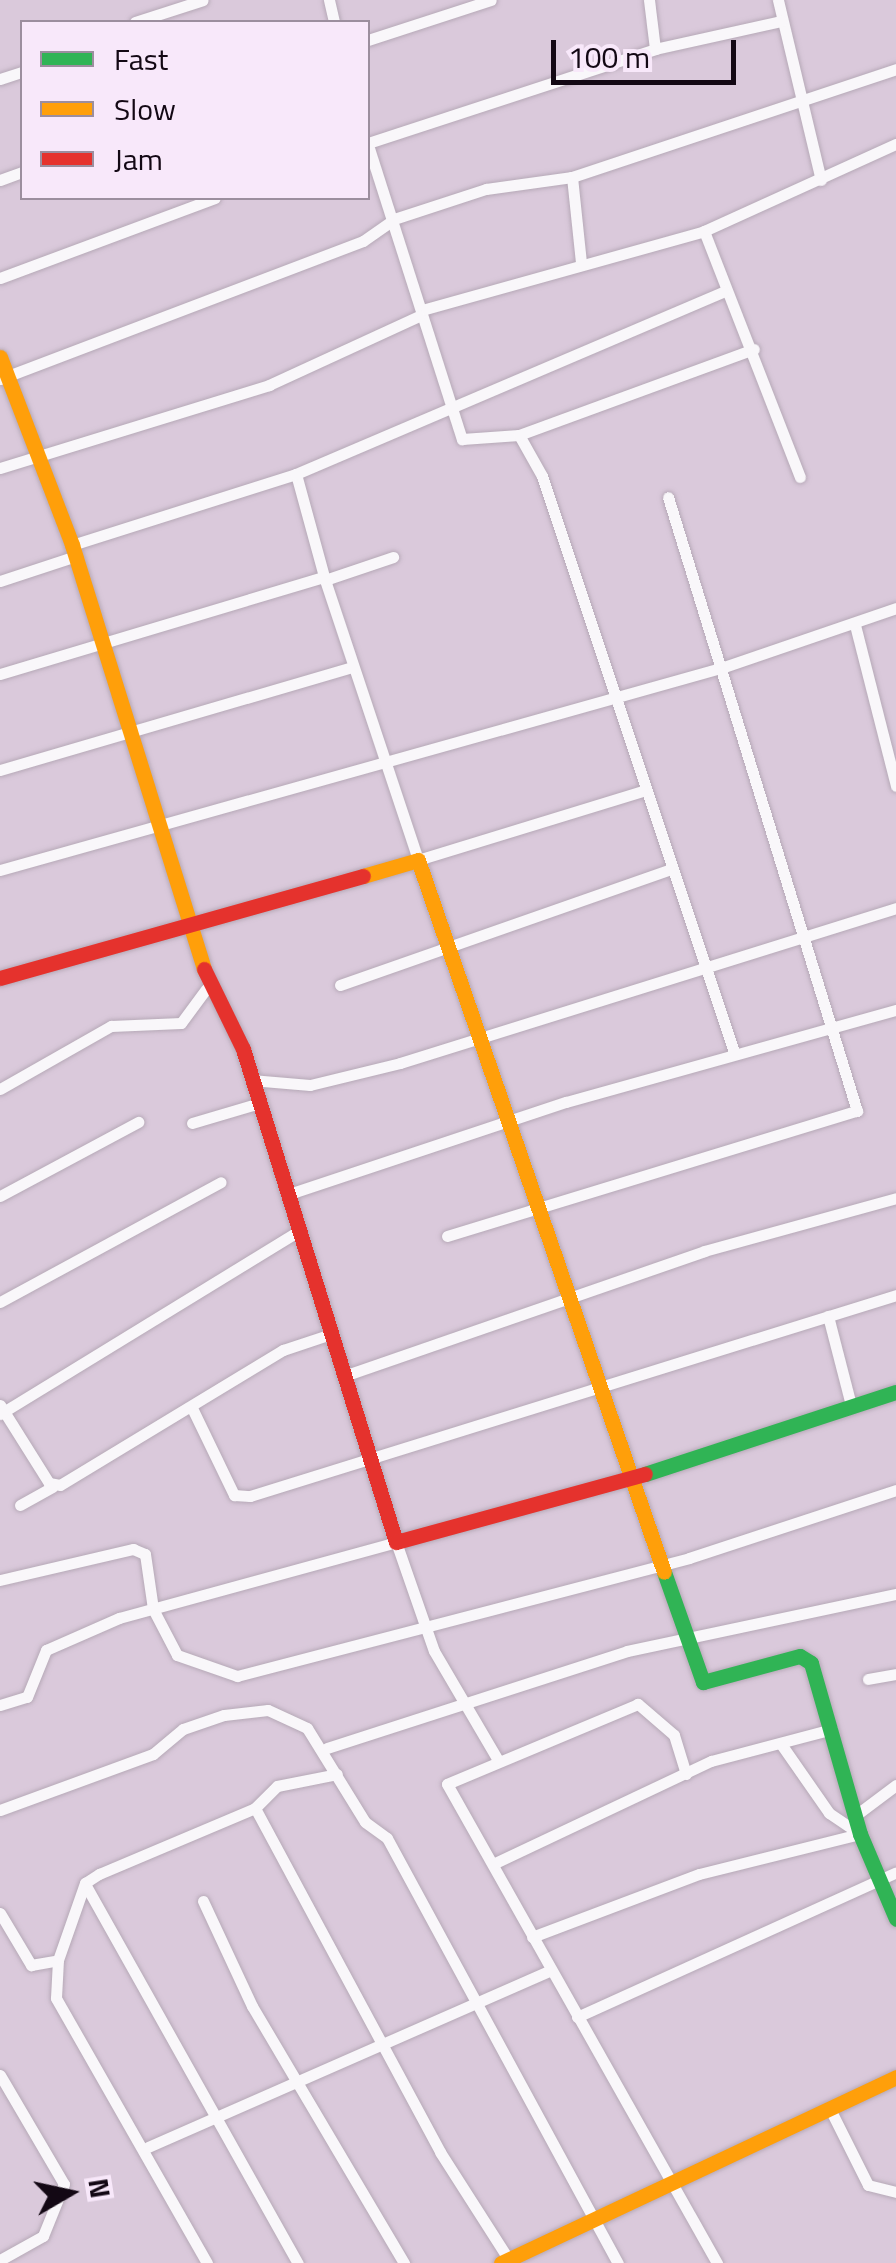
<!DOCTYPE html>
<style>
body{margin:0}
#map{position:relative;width:896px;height:2263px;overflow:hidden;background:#dac9db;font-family:"Titillium Web",sans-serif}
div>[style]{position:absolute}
.roads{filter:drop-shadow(0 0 2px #b6a9b7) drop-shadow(0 0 2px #b6a9b7)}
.street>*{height:11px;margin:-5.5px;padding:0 5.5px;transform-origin:5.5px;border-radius:5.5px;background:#f9f7fa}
.fast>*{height:15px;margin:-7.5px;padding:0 7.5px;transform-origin:7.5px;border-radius:7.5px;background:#30b455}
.slow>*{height:15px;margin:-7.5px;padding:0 7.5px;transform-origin:7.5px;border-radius:7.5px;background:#ff9f0a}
.jam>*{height:15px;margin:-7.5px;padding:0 7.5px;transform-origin:7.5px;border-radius:7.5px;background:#e5322d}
span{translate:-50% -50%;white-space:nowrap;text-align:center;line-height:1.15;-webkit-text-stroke:10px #f8e8fa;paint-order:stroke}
.legend{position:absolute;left:20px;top:20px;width:350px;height:180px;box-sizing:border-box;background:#f8e8fa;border:2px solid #9c8e9e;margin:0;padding:12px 18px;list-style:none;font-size:30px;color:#130814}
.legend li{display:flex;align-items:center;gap:20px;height:50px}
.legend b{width:50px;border:2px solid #9c8e9e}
.north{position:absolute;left:20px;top:2143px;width:100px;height:100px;-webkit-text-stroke:8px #f8e8fa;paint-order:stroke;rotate:81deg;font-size:28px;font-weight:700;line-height:40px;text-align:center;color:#130814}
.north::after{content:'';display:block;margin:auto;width:35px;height:45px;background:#130814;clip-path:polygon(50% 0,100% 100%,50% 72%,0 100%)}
.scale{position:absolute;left:551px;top:40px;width:185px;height:45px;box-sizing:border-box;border:5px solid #130814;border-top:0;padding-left:12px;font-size:30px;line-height:35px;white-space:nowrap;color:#130814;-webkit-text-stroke:8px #f8e8fa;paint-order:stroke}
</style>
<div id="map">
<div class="roads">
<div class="street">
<div style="left:329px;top:0;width:23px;rotate:77deg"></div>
<div style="left:649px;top:0;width:49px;rotate:83deg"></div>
<div style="left:778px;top:0;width:185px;rotate:76.6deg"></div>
<div style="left:135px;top:22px;width:71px;rotate:-17.9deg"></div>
<div style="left:368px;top:40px;width:129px;rotate:-18deg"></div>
<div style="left:0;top:79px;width:23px;rotate:-18deg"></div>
<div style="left:368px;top:143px;width:302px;rotate:-18.1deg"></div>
<div style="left:655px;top:49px;width:129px;rotate:-12.5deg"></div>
<div style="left:368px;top:145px;width:309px;rotate:72.3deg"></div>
<div style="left:462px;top:439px;width:57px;rotate:-4deg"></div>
<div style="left:519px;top:435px;width:47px;rotate:60.7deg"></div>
<div style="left:542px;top:476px;width:607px;rotate:71.57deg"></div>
<div style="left:572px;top:177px;width:85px;rotate:84deg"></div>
<div style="left:0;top:180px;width:23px;rotate:-20deg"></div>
<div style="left:704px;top:231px;width:264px;rotate:68.7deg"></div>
<div style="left:0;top:278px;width:229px;rotate:-20.4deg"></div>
<div style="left:422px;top:310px;width:293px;rotate:-15.6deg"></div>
<div style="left:704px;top:231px;width:211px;rotate:-24.4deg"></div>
<div style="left:0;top:379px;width:388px;rotate:-20.8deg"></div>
<div style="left:363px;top:241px;width:38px;rotate:-35deg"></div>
<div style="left:394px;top:219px;width:97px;rotate:-18.1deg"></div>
<div style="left:486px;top:189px;width:87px;rotate:-7.9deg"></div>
<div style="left:572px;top:177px;width:342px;rotate:-18.4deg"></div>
<div style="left:519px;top:435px;width:250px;rotate:-20.1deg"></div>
<div style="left:0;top:468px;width:282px;rotate:-17.1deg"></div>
<div style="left:269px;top:385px;width:165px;rotate:-24.7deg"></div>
<div style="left:296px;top:474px;width:110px;rotate:74.7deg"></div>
<div style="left:325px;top:580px;width:72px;rotate:-18.7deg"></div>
<div style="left:72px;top:545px;width:235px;rotate:-17.6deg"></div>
<div style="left:296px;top:474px;width:466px;rotate:-23.1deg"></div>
<div style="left:325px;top:580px;width:295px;rotate:71.6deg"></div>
<div style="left:418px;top:860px;width:238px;rotate:-17.1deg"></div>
<div style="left:0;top:581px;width:80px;rotate:-18.2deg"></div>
<div style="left:855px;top:625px;width:166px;rotate:75.7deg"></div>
<div style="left:0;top:674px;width:338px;rotate:-16.7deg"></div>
<div style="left:0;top:770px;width:367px;rotate:-16.3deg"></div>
<div style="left:0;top:870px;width:752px;rotate:-15.66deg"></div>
<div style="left:724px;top:667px;width:182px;rotate:-18.9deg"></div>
<div style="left:340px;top:985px;width:352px;rotate:-19.3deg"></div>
<div style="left:251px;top:1080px;width:59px;rotate:4.8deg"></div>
<div style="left:310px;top:1085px;width:93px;rotate:-13.7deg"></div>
<div style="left:400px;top:1063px;width:520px;rotate:-17.35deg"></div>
<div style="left:0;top:1089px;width:128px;rotate:-29.6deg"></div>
<div style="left:111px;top:1026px;width:70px;rotate:-2.5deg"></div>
<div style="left:181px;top:1023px;width:42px;rotate:-53.7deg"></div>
<div style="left:192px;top:1123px;width:67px;rotate:-16.5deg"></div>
<div style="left:289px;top:1194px;width:292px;rotate:-18.4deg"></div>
<div style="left:566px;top:1102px;width:343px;rotate:-15.6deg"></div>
<div style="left:0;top:1196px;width:157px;rotate:-28.2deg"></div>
<div style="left:447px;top:1236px;width:429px;rotate:-17deg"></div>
<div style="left:857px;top:1111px;width:642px;rotate:-107.11deg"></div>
<div style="left:0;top:1302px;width:251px;rotate:-28.5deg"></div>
<div style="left:828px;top:1316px;width:88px;rotate:75.5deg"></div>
<div style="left:344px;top:1376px;width:381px;rotate:-19.1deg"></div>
<div style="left:704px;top:1251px;width:199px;rotate:-15.4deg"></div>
<div style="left:0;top:1405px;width:92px;rotate:57.9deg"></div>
<div style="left:49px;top:1483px;width:11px;rotate:10deg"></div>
<div style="left:60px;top:1485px;width:261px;rotate:-31.2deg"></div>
<div style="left:283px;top:1350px;width:51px;rotate:-18.4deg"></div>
<div style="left:192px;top:1408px;width:97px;rotate:64.2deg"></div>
<div style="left:234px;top:1495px;width:16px;rotate:4deg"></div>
<div style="left:250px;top:1496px;width:677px;rotate:-17.28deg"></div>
<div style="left:0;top:1414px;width:351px;rotate:-31.5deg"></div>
<div style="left:20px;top:1505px;width:37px;rotate:-29deg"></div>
<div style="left:0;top:1580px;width:137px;rotate:-13.1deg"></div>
<div style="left:133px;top:1549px;width:13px;rotate:23deg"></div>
<div style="left:145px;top:1554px;width:56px;rotate:81.7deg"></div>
<div style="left:153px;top:1609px;width:52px;rotate:62.4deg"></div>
<div style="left:177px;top:1655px;width:64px;rotate:19.3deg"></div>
<div style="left:237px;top:1676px;width:467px;rotate:-14.6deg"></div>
<div style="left:689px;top:1558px;width:218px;rotate:-18.2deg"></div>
<div style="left:868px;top:1679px;width:28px;rotate:-10deg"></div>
<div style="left:0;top:1705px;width:28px;rotate:-17deg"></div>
<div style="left:27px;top:1697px;width:51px;rotate:-68deg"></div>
<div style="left:46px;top:1650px;width:80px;rotate:-23.7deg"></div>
<div style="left:119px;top:1618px;width:287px;rotate:-15.3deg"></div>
<div style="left:396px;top:1542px;width:115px;rotate:70.8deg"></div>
<div style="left:434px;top:1651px;width:126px;rotate:59.6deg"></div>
<div style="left:781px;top:1744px;width:84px;rotate:55.2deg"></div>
<div style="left:829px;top:1813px;width:37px;rotate:34deg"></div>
<div style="left:327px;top:1748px;width:315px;rotate:-17.9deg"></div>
<div style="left:627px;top:1651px;width:275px;rotate:-12deg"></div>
<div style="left:686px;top:1774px;width:41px;rotate:-107.1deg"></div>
<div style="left:674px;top:1735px;width:48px;rotate:-139.3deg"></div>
<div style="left:638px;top:1704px;width:207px;rotate:157.3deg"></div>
<div style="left:447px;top:1784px;width:550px;rotate:60.59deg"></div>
<div style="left:255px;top:1808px;width:391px;rotate:61.7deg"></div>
<div style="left:440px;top:2152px;width:132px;rotate:57.4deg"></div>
<div style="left:0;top:1810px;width:163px;rotate:-20.1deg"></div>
<div style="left:153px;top:1754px;width:39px;rotate:-40deg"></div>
<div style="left:183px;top:1729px;width:43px;rotate:-18.9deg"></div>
<div style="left:224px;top:1715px;width:44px;rotate:-6.5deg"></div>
<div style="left:268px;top:1710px;width:43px;rotate:24.8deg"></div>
<div style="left:307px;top:1728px;width:110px;rotate:58.3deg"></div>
<div style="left:365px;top:1822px;width:27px;rotate:36deg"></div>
<div style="left:387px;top:1838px;width:484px;rotate:61.5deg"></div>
<div style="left:856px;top:1815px;width:50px;rotate:-36.9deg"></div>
<div style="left:495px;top:1863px;width:239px;rotate:-25.3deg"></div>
<div style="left:711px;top:1761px;width:125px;rotate:-14.8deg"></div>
<div style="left:85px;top:1884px;width:435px;rotate:60.7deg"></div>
<div style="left:203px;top:1901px;width:116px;rotate:65deg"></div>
<div style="left:252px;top:2006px;width:299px;rotate:59.4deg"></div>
<div style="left:0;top:1913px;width:61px;rotate:59.2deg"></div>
<div style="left:31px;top:1965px;width:27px;rotate:-10deg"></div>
<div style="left:532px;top:1937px;width:178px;rotate:-20.7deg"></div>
<div style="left:699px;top:1874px;width:166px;rotate:-14deg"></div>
<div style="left:577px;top:2017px;width:350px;rotate:-24.4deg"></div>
<div style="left:0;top:2075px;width:126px;rotate:59.6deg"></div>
<div style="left:64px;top:2184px;width:56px;rotate:112deg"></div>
<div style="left:43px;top:2236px;width:49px;rotate:150.8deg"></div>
<div style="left:830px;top:2109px;width:85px;rotate:63.4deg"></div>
<div style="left:868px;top:2185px;width:29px;rotate:14deg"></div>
<div style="left:148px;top:2147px;width:440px;rotate:-23.7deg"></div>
<div style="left:207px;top:2263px;width:305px;rotate:-119.7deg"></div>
<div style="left:56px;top:1998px;width:38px;rotate:-87deg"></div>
<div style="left:58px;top:1960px;width:82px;rotate:-70.7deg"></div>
<div style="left:85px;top:1883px;width:17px;rotate:-33deg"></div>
<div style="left:99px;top:1874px;width:169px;rotate:-22.9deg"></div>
<div style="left:255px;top:1808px;width:31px;rotate:-45deg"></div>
<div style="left:277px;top:1786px;width:61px;rotate:-11.3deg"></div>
</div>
<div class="fast">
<div style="left:645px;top:1474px;width:264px;rotate:-18.1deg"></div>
<div style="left:664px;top:1572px;width:117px;rotate:70.5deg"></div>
<div style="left:703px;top:1682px;width:100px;rotate:-15deg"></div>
<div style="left:800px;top:1656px;width:13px;rotate:32deg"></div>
<div style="left:811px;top:1663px;width:178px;rotate:74deg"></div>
<div style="left:860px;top:1834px;width:92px;rotate:67deg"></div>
</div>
<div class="slow">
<div style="left:0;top:357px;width:201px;rotate:69deg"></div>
<div style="left:72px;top:545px;width:444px;rotate:72.7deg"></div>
<div style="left:363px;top:876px;width:57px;rotate:-16.2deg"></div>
<div style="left:418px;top:860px;width:753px;rotate:70.94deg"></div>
<div style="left:501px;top:2263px;width:437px;rotate:-25.2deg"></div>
</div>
<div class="jam">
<div style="left:204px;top:969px;width:89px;rotate:64deg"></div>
<div style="left:243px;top:1049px;width:516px;rotate:72.76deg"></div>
<div style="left:396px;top:1542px;width:258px;rotate:-15.3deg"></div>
<div style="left:0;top:978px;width:377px;rotate:-15.7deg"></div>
</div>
</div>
<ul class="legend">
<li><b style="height:12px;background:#30b455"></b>Fast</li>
<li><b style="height:12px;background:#ff9f0a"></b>Slow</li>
<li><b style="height:12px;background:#e5322d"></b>Jam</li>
</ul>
<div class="north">N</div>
<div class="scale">100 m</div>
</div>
